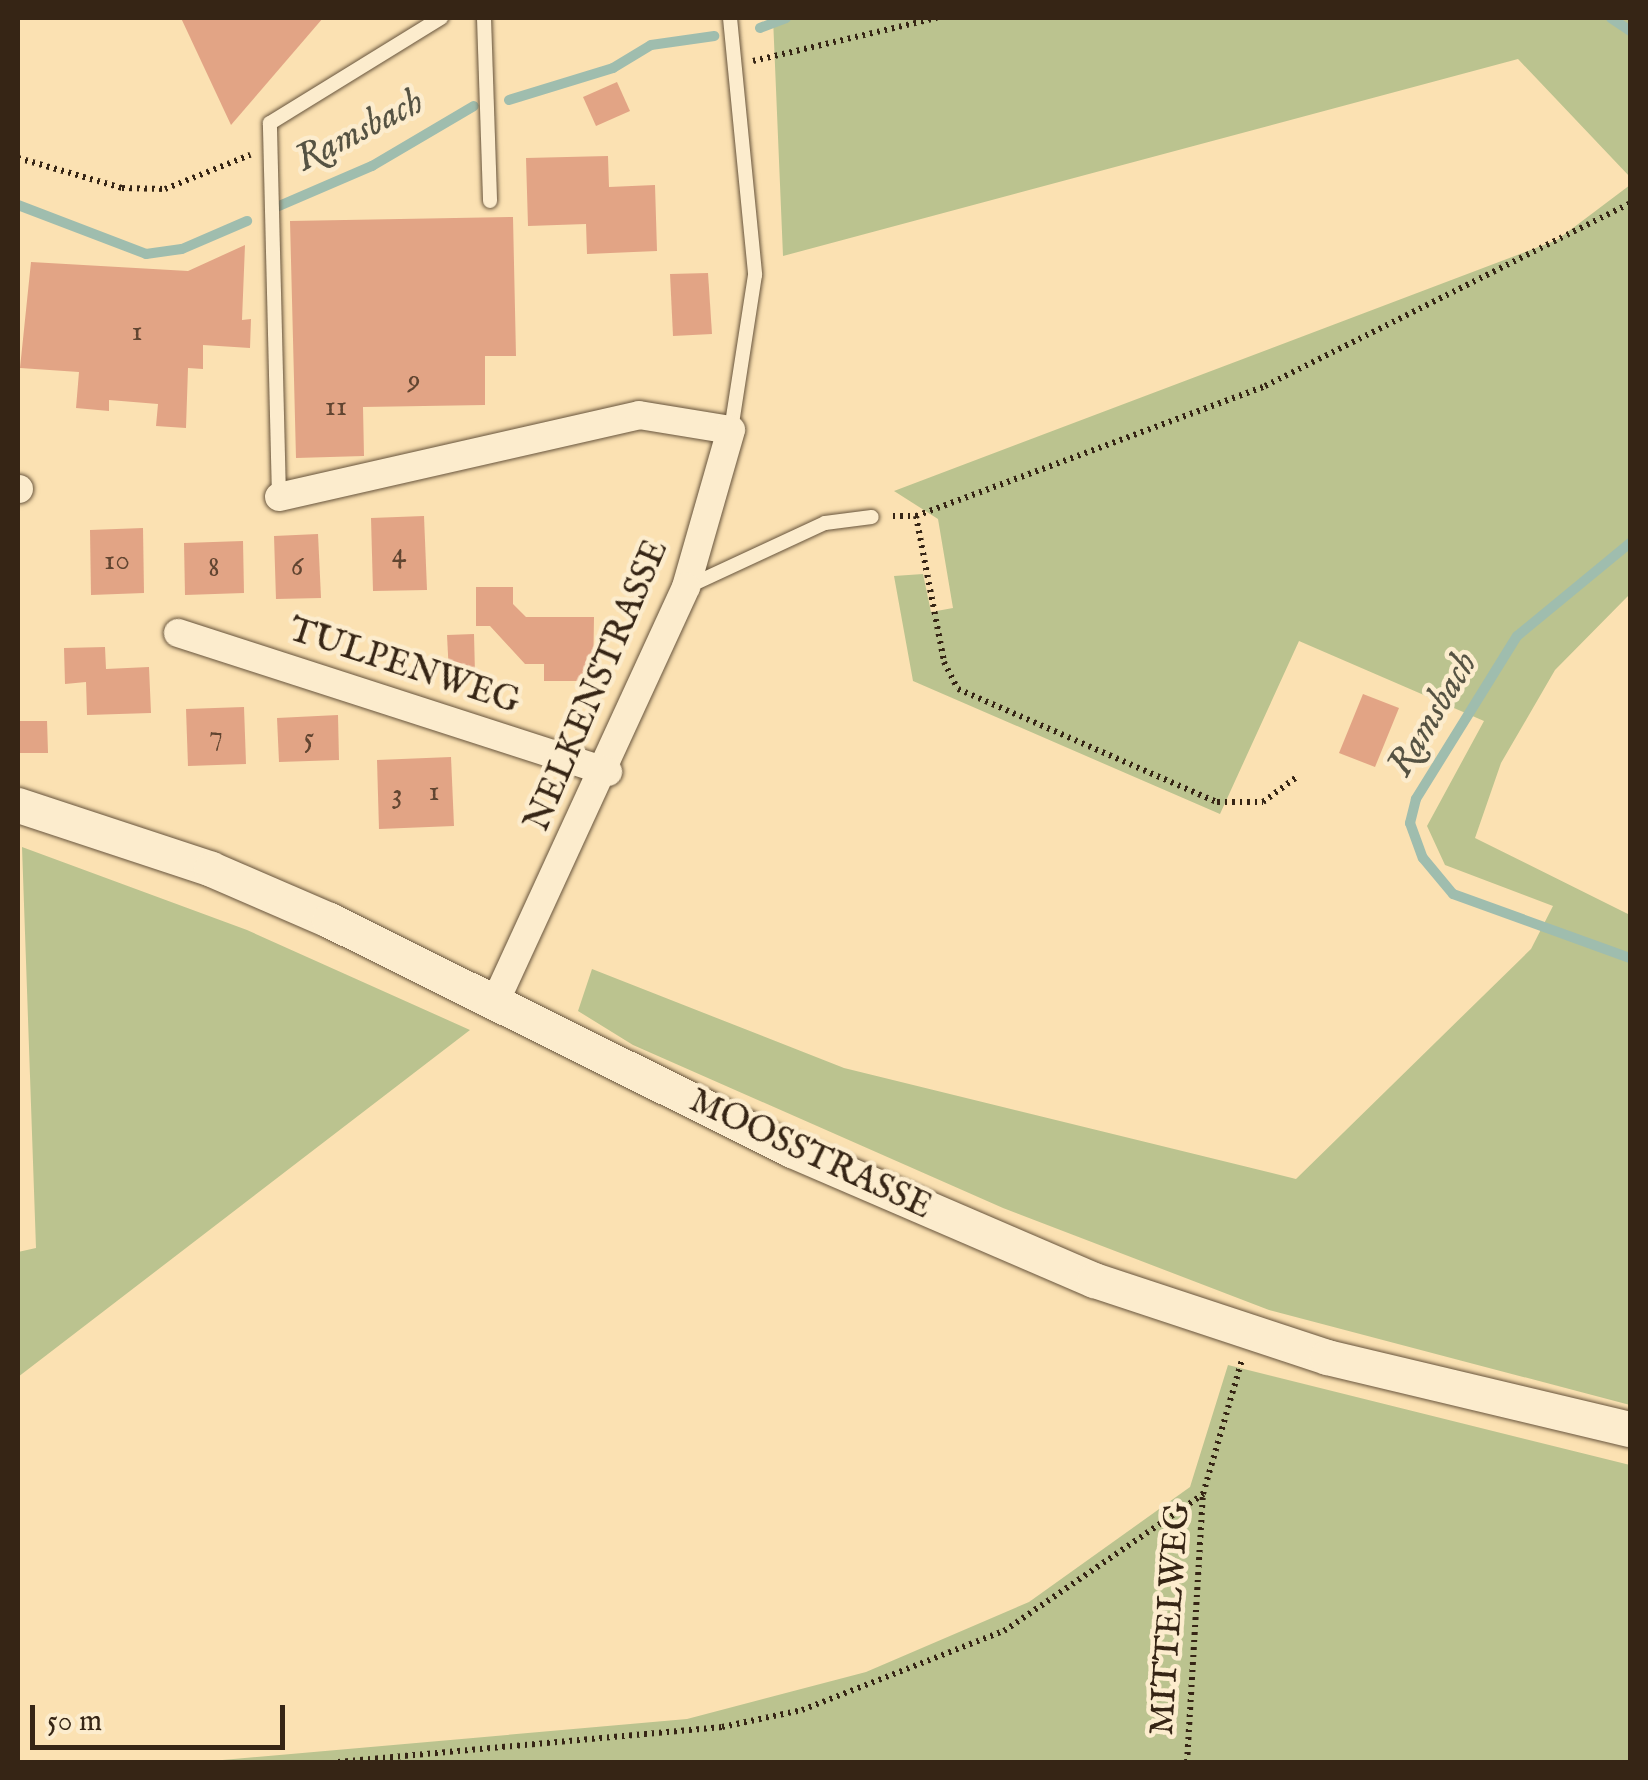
<!DOCTYPE html>
<style>
body{margin:0}
#map{position:relative;width:1648px;height:1780px;overflow:hidden;background:#fbe1b2;font-family:"IM FELL English",serif}
div>[style]{position:absolute}
.green>*{inset:0;background:#bbc38f}
.stream>*{height:10px;margin:-5px;padding:0 5px;transform-origin:5px;border-radius:5px;background:#9fbdae}
.building>*{inset:0;background:#e2a485}
.path>*{height:6px;margin-top:-3px;transform-origin:0;background:repeating-linear-gradient(90deg,#362515 0 2.5px,transparent 0 7.5px)}
.roads{filter:drop-shadow(0 0 2px #67543c) drop-shadow(0 0 2px #67543c)}
.service>*{height:14px;margin:-7px;padding:0 7px;transform-origin:7px;border-radius:7px;background:#fceccd}
.minor>*{height:28px;margin:-14px;padding:0 14px;transform-origin:14px;border-radius:14px;background:#fceccd}
.tertiary>*{height:35px;margin:-17.5px;padding:0 17.5px;transform-origin:17.5px;border-radius:17.5px;background:#fceccd}
span{translate:-50% -50%;white-space:nowrap;text-align:center;line-height:1.15;-webkit-text-stroke:9px #fceccd;paint-order:stroke}
.number-label{font-size:30px;color:#614531}
.number-label span{-webkit-text-stroke-width:0}
.street-label{font-size:35px;color:#362515}
.water-label{font-size:38px;color:#565343;font-style:italic}
.frame{position:absolute;inset:0;border:20px solid #362515;pointer-events:none}
.scale{position:absolute;left:30px;top:1705px;width:255px;height:45px;box-sizing:border-box;border:5px solid #362515;border-top:0;padding-left:12px;font-size:30px;line-height:35px;white-space:nowrap;color:#362515;-webkit-text-stroke:8px #fceccd;paint-order:stroke}
</style>
<div id="map">
<div class="green">
<div style="clip-path:polygon(773px 18px,1630px 18px,1630px 177px,1518px 59px,783px 256px)"></div>
<div style="clip-path:polygon(1630px 185px,1630px 594px,1555px 670px,1501px 763px,1475px 838px,1630px 915px,1630px 1405px,1269px 1310px,1003px 1208px,633px 1045px,578px 1011px,592px 969px,844px 1068px,1296px 1179px,1531px 949px,1553px 906px,1445px 865px,1427px 826px,1484px 721px,1299px 641px,1220px 814px,913px 681px,894px 576px,923px 574px,931px 612px,953px 608px,938px 519px,894px 491px,1557px 240px)"></div>
<div style="clip-path:polygon(22px 847px,247px 930px,470px 1030px,18px 1377px,18px 1252px,36px 1248px)"></div>
<div style="clip-path:polygon(1228px 1365px,1630px 1465px,1630px 1762px,200px 1762px,687px 1719px,866px 1672px,1029px 1602px,1190px 1487px)"></div>
</div>
<div class="stream">
<div style="left:1611px;top:18px;width:23px;rotate:34deg"></div>
<div style="left:760px;top:28px;width:28px;rotate:-21deg"></div>
<div style="left:509px;top:100px;width:109px;rotate:-17.1deg"></div>
<div style="left:613px;top:68px;width:44px;rotate:-31.2deg"></div>
<div style="left:651px;top:45px;width:64px;rotate:-8.1deg"></div>
<div style="left:18px;top:205px;width:137px;rotate:20.9deg"></div>
<div style="left:146px;top:254px;width:36px;rotate:-8deg"></div>
<div style="left:182px;top:249px;width:71px;rotate:-23.3deg"></div>
<div style="left:272px;top:209px;width:109px;rotate:-23.3deg"></div>
<div style="left:372px;top:166px;width:118px;rotate:-30.5deg"></div>
<div style="left:1630px;top:543px;width:146px;rotate:140.5deg"></div>
<div style="left:1517px;top:636px;width:192px;rotate:121.8deg"></div>
<div style="left:1416px;top:799px;width:25px;rotate:104deg"></div>
<div style="left:1410px;top:823px;width:37px;rotate:70deg"></div>
<div style="left:1423px;top:858px;width:47px;rotate:50.2deg"></div>
<div style="left:1453px;top:894px;width:188px;rotate:19.9deg"></div>
</div>
<div class="building">
<div style="clip-path:polygon(181px 18px,323px 18px,231px 125px)"></div>
<div style="clip-path:polygon(617px 82px,630px 111px,596px 126px,583px 97px)"></div>
<div style="clip-path:polygon(608px 156px,609px 187px,655px 185px,657px 251px,587px 254px,586px 224px,528px 226px,526px 158px)"></div>
<div style="clip-path:polygon(513px 217px,516px 356px,485px 356px,485px 405px,363px 407px,364px 456px,296px 458px,290px 221px)"></div>
<div style="clip-path:polygon(245px 245px,242px 320px,251px 319px,250px 348px,203px 345px,203px 369px,188px 368px,186px 428px,156px 426px,158px 404px,109px 400px,109px 411px,76px 408px,79px 372px,20px 368px,31px 262px,188px 271px)"></div>
<div style="clip-path:polygon(708px 273px,712px 334px,673px 336px,670px 274px)"></div>
<div style="clip-path:polygon(424px 516px,427px 590px,373px 591px,371px 518px)"></div>
<div style="clip-path:polygon(143px 528px,144px 593px,91px 595px,90px 530px)"></div>
<div style="clip-path:polygon(318px 534px,321px 598px,276px 599px,274px 536px)"></div>
<div style="clip-path:polygon(243px 541px,244px 593px,185px 595px,184px 543px)"></div>
<div style="clip-path:polygon(476px 587px,513px 587px,513px 604px,526px 617px,594px 617px,593px 681px,544px 681px,544px 664px,525px 664px,490px 626px,476px 626px)"></div>
<div style="clip-path:polygon(474px 634px,475px 674px,449px 674px,447px 635px)"></div>
<div style="clip-path:polygon(105px 647px,106px 669px,149px 667px,151px 713px,87px 715px,86px 682px,65px 684px,64px 648px)"></div>
<div style="clip-path:polygon(1363px 694px,1399px 708px,1375px 767px,1339px 753px)"></div>
<div style="clip-path:polygon(244px 707px,246px 764px,188px 766px,186px 709px)"></div>
<div style="clip-path:polygon(338px 715px,339px 760px,279px 762px,277px 718px)"></div>
<div style="clip-path:polygon(18px 721px,47px 721px,48px 753px,18px 753px)"></div>
<div style="clip-path:polygon(451px 757px,454px 826px,379px 829px,377px 760px)"></div>
</div>
<div class="path">
<div style="left:753px;top:61px;width:189px;rotate:-13.2deg"></div>
<div style="left:18px;top:158px;width:108px;rotate:16.1deg"></div>
<div style="left:122px;top:188px;width:43px;rotate:1.3deg"></div>
<div style="left:165px;top:189px;width:92px;rotate:-21.8deg"></div>
<div style="left:893px;top:516px;width:23px"></div>
<div style="left:916px;top:516px;width:372px;rotate:-20.4deg"></div>
<div style="left:1265px;top:386px;width:408px;rotate:-26.6deg"></div>
<div style="left:916px;top:516px;width:149px;rotate:79.1deg"></div>
<div style="left:944px;top:662px;width:30px;rotate:63deg"></div>
<div style="left:958px;top:689px;width:283px;rotate:23.6deg"></div>
<div style="left:1217px;top:802px;width:46px"></div>
<div style="left:1263px;top:802px;width:44px;rotate:-36.6deg"></div>
<div style="left:338px;top:1762px;width:386px;rotate:-5.2deg"></div>
<div style="left:722px;top:1727px;width:82px;rotate:-12deg"></div>
<div style="left:802px;top:1710px;width:217px;rotate:-21.4deg"></div>
<div style="left:1004px;top:1631px;width:242px;rotate:-34.5deg"></div>
<div style="left:1187px;top:1762px;width:268px;rotate:-86.6deg"></div>
<div style="left:1203px;top:1494px;width:140px;rotate:-73.8deg"></div>
</div>
<div class="roads">
<div class="service">
<div style="left:484px;top:18px;width:183px;rotate:88.1deg"></div>
<div style="left:730px;top:18px;width:258px;rotate:84.4deg"></div>
<div style="left:755px;top:275px;width:157px;rotate:98.8deg"></div>
<div style="left:279px;top:497px;width:374px;rotate:-91.4deg"></div>
<div style="left:270px;top:123px;width:201px;rotate:-31.6deg"></div>
<div style="left:687px;top:587px;width:152px;rotate:-24.9deg"></div>
<div style="left:825px;top:523px;width:47px;rotate:-7.3deg"></div>
</div>
<div class="minor">
<div style="left:18px;top:489px;width:1px"></div>
<div style="left:279px;top:497px;width:369px;rotate:-12.8deg"></div>
<div style="left:639px;top:415px;width:93px;rotate:9.3deg"></div>
<div style="left:731px;top:430px;width:163px;rotate:106deg"></div>
<div style="left:686px;top:587px;width:456px;rotate:114.7deg"></div>
<div style="left:178px;top:633px;width:452px;rotate:17.9deg"></div>
</div>
<div class="tertiary">
<div style="left:18px;top:805px;width:203px;rotate:18.3deg"></div>
<div style="left:211px;top:869px;width:129px;rotate:23.4deg"></div>
<div style="left:329px;top:920px;width:517px;rotate:26.42deg"></div>
<div style="left:792px;top:1150px;width:329px;rotate:23.3deg"></div>
<div style="left:1094px;top:1280px;width:245px;rotate:18.3deg"></div>
<div style="left:1327px;top:1357px;width:311px;rotate:13.4deg"></div>
</div>
</div>
<div class="number-label">
<span style="left:137px;top:332px">1</span>
<span style="left:414px;top:381px">9</span>
<span style="left:336px;top:407px">11</span>
<span style="left:399px;top:554px">4</span>
<span style="left:117px;top:561px">10</span>
<span style="left:297px;top:567px">6</span>
<span style="left:214px;top:568px">8</span>
<span style="left:216px;top:736px">7</span>
<span style="left:309px;top:739px">5</span>
<span style="left:434px;top:792px">1</span>
<span style="left:397px;top:794px">3</span>
</div>
<div class="street-label">
<span style="left:404px;top:667px;rotate:18deg">TULPENWEG</span>
<span style="left:598px;top:686px;rotate:-67deg">NELKENSTRASSE</span>
<span style="left:810px;top:1155px;rotate:25deg">MOOSSTRASSE</span>
<span style="left:1171px;top:1619px;rotate:-86deg">MITTELWEG</span>
</div>
<div class="water-label">
<span style="left:360px;top:132px;rotate:-27deg">Ramsbach</span>
<span style="left:1434px;top:715px;rotate:-59deg">Ramsbach</span>
</div>
<div class="frame"></div>
<div class="scale">50 m</div>
</div>
